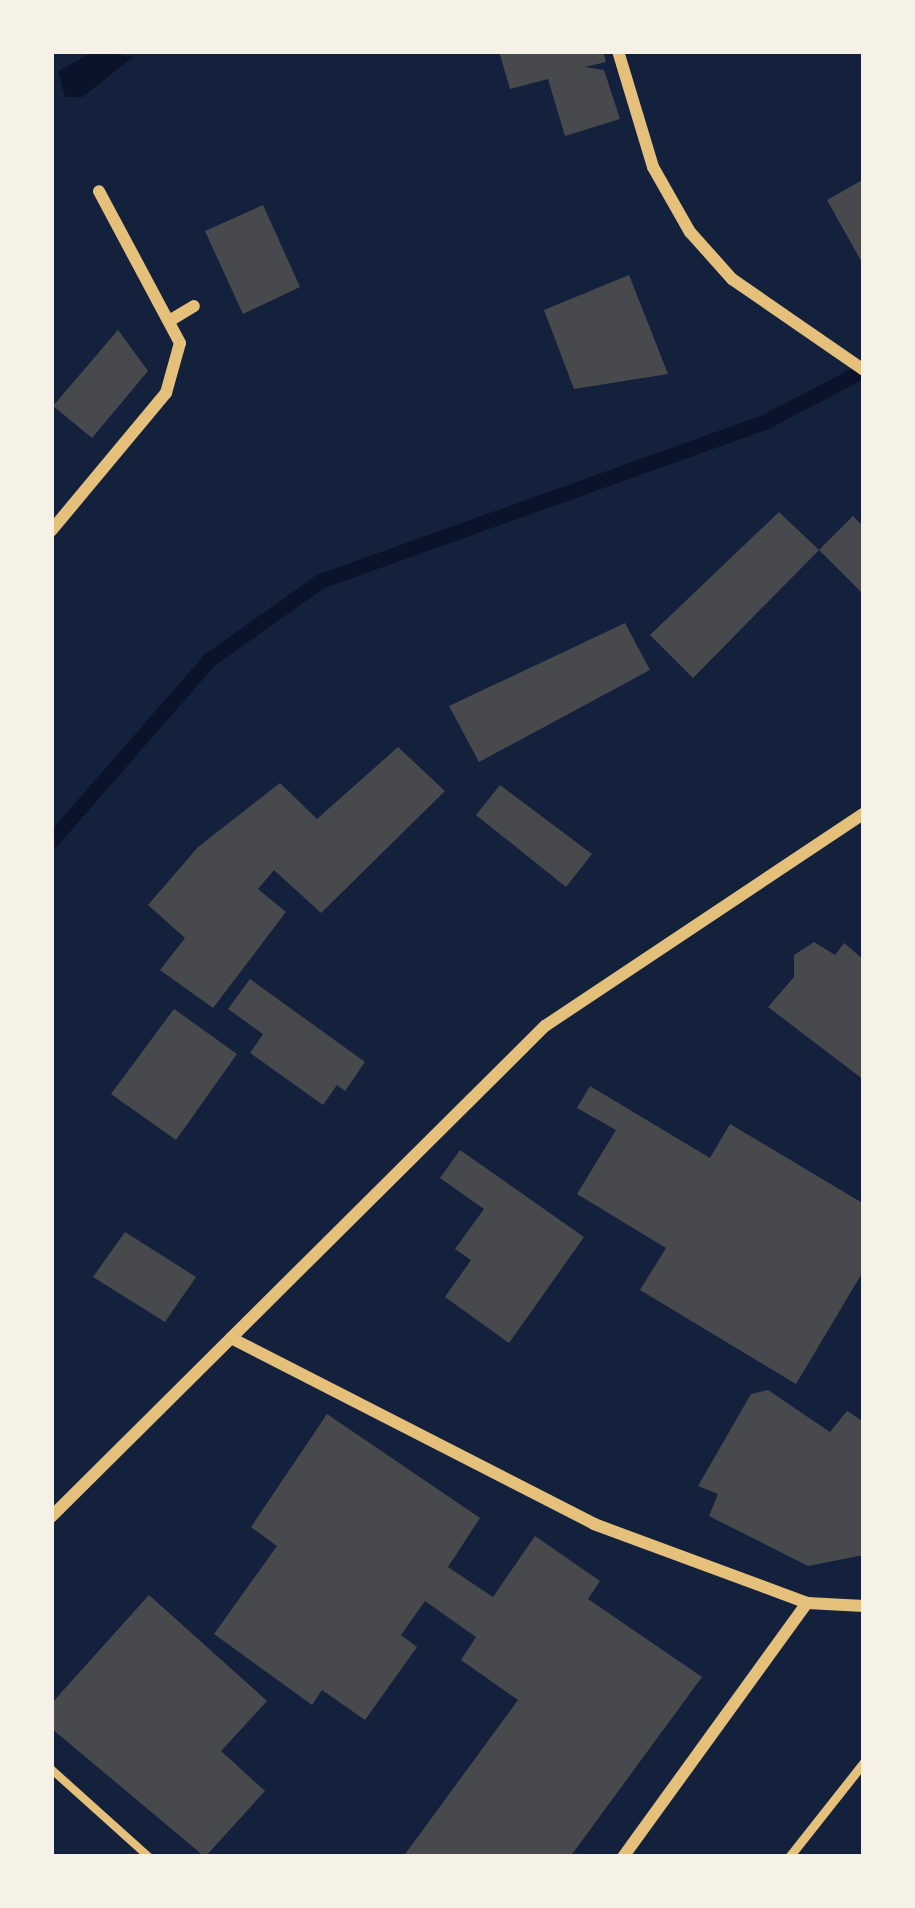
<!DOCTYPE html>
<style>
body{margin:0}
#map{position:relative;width:915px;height:1908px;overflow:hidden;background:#14213d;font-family:"Golos Text",sans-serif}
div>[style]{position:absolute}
.water>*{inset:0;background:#0b132b}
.stream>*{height:15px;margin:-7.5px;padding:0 7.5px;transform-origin:7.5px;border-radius:7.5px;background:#0b132b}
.building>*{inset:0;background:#48494c}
.path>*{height:8px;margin:-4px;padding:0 4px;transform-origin:4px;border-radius:4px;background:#e5c07b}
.service>*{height:9px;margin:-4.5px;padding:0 4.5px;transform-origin:4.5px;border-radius:4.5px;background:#e5c07b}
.minor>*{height:12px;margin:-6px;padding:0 6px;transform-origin:6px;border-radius:6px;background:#e5c07b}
span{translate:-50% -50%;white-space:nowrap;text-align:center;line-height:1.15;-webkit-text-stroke:12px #f6f1e7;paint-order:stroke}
.frame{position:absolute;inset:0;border:54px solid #f6f1e7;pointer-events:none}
</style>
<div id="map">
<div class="water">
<div style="clip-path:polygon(95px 51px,133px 57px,83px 97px,65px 97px,58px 71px)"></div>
</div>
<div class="stream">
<div style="left:51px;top:841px;width:242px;rotate:-48.9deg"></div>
<div style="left:210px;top:659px;width:135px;rotate:-35.3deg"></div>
<div style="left:320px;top:581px;width:472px;rotate:-19.7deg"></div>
<div style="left:764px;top:422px;width:113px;rotate:-27.5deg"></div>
</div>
<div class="building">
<div style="clip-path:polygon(499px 51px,603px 51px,606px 62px,585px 67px,604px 70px,620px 119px,565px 136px,548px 79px,510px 89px)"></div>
<div style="clip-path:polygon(864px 179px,864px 266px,827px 200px)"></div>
<div style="clip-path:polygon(263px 205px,300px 287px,243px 314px,205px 231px)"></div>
<div style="clip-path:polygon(629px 275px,668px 374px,574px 389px,544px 310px)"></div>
<div style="clip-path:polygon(118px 330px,148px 371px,92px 438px,53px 406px)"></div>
<div style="clip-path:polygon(779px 512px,819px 550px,853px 516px,864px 527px,864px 595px,819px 550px,693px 678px,650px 635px)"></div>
<div style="clip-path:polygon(625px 623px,650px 670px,479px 762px,449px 706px)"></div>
<div style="clip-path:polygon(398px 747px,445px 791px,321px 913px,274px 870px,258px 889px,286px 912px,213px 1008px,160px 970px,185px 938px,148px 905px,198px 847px,280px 783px,317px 819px)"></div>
<div style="clip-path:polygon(500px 785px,592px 854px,566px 887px,476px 815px)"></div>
<div style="clip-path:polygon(814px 942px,835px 955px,844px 943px,864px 960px,864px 1080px,768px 1007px,794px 977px,794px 955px)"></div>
<div style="clip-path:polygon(250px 979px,365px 1062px,345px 1091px,337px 1085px,323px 1105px,250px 1053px,263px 1034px,228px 1009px)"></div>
<div style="clip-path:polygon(174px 1009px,237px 1054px,176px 1140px,111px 1094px)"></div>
<div style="clip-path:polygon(590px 1086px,710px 1158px,730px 1124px,864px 1204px,864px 1270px,796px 1384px,640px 1290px,666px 1248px,577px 1194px,616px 1130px,577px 1108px)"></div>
<div style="clip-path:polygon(460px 1150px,584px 1237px,509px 1343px,445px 1297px,471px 1260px,455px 1249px,484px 1209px,440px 1178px)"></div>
<div style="clip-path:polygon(125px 1232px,196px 1277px,165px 1322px,93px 1277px)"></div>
<div style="clip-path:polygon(768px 1390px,830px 1432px,847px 1411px,864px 1422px,864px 1555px,808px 1566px,709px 1516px,718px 1494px,698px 1486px,751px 1394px)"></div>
<div style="clip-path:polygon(327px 1414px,480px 1518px,448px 1567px,493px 1597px,535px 1536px,600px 1581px,588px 1599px,702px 1677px,570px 1857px,403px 1857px,518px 1700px,461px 1660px,476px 1637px,425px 1601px,401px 1635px,417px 1647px,365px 1720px,322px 1690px,312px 1705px,214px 1634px,277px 1546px,251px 1527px)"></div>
<div style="clip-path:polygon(149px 1595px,267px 1701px,221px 1751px,265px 1791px,205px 1857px,51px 1728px,51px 1704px)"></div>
</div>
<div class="path">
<div style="left:51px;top:1769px;width:132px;rotate:41.9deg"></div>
</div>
<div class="service">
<div style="left:789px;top:1857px;width:121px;rotate:-51.7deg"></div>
</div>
<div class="minor">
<div style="left:618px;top:51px;width:121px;rotate:73.2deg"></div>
<div style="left:653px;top:167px;width:75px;rotate:60.4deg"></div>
<div style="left:690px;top:232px;width:63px;rotate:48.2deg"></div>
<div style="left:732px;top:279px;width:160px;rotate:34.6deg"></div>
<div style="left:169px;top:321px;width:29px;rotate:-31deg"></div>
<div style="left:51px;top:531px;width:180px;rotate:-50.2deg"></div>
<div style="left:166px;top:393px;width:52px;rotate:-74.4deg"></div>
<div style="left:180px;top:343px;width:172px;rotate:-118.1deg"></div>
<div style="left:231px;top:1338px;width:408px;rotate:27.1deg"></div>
<div style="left:594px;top:1524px;width:227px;rotate:20.3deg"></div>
<div style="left:807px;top:1603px;width:57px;rotate:3deg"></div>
<div style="left:51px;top:1517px;width:697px;rotate:-44.83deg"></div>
<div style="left:545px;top:1026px;width:384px;rotate:-33.7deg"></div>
<div style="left:623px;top:1857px;width:314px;rotate:-54.1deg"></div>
</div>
<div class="frame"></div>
</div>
